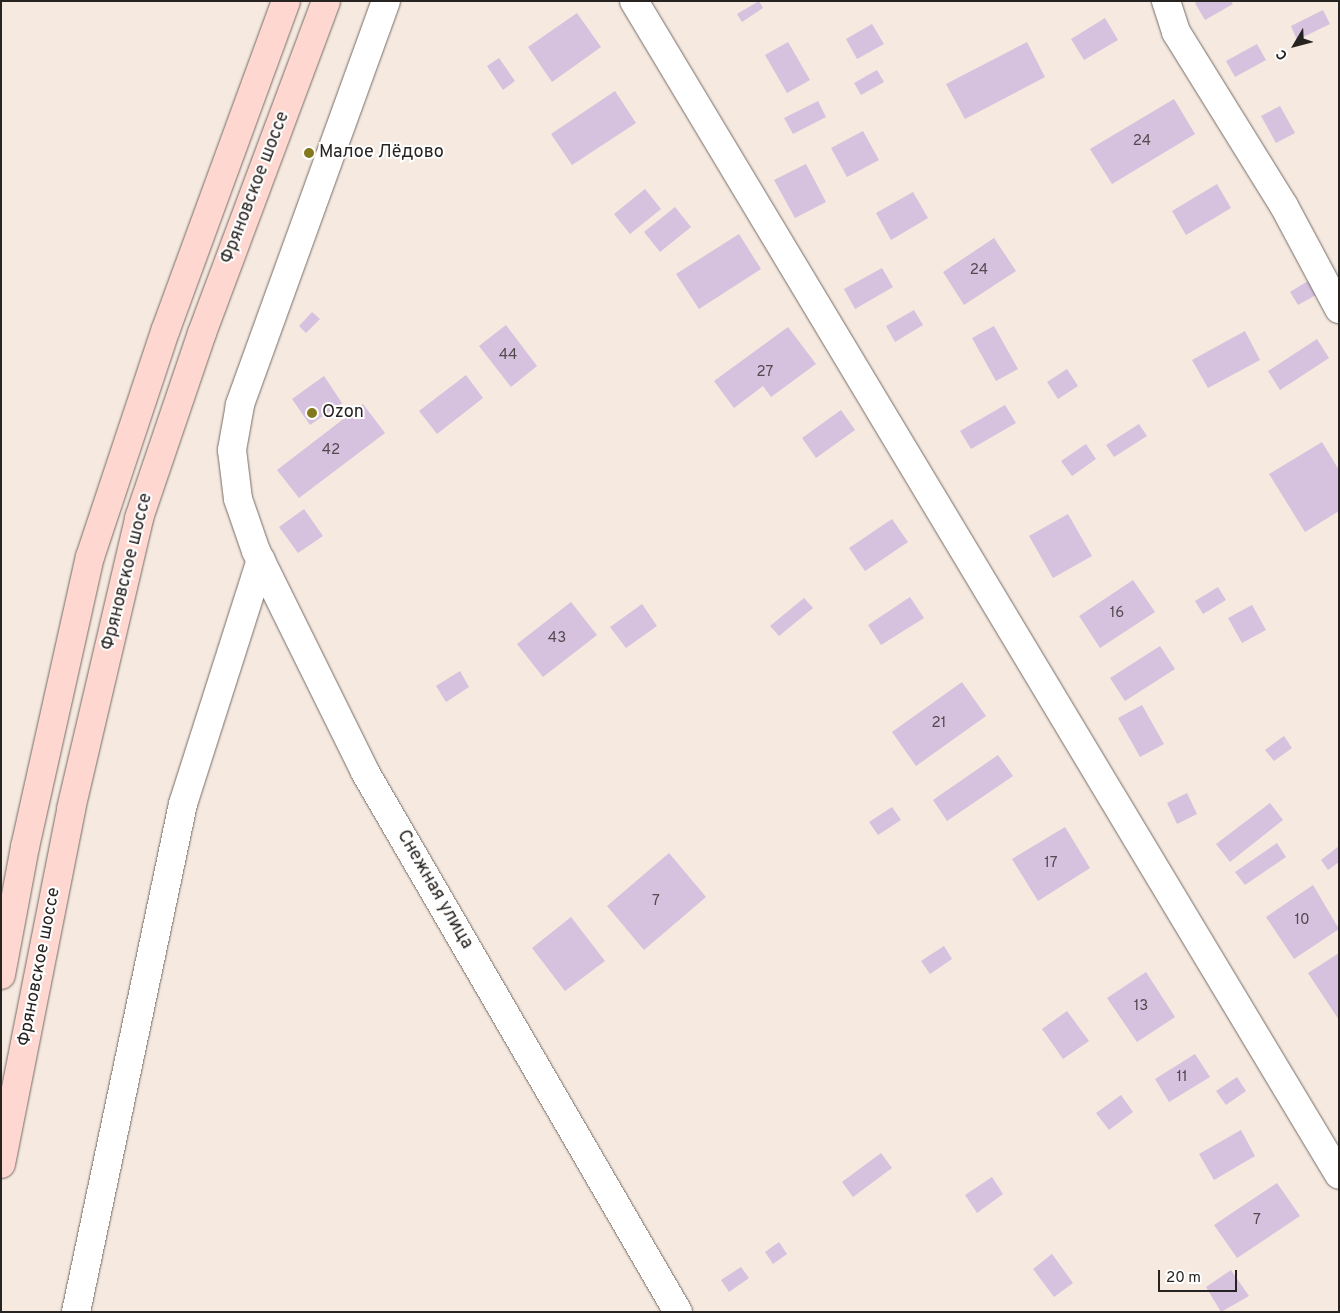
<!DOCTYPE html>
<meta charset="utf-8">
<style>
body{margin:0}
#map{position:relative;width:1340px;height:1313px;overflow:hidden;background:#f5e9e0;font-family:Overpass,sans-serif}
div>[style]{position:absolute}
.building>*{inset:0;background:#d6c1de}
.roads{filter:drop-shadow(0 0 1px #766c65) drop-shadow(0 0 1px #766c65)}
.minor>*{height:28px;margin:-14px;padding:0 14px;transform-origin:14px;border-radius:14px;background:#fff}
.major>*{height:28px;margin:-14px;padding:0 14px;transform-origin:14px;border-radius:14px;background:#fdd7d0}
.dots>*{width:14px;height:14px;translate:-50% -50%;box-sizing:border-box;border:2px solid #fff;border-radius:50%}
span{translate:-50% -50%;white-space:nowrap;text-align:center;line-height:1.15;-webkit-text-stroke:4px #fff;paint-order:stroke}
.number-label{font-size:15px;color:#534a50}
.number-label span{-webkit-text-stroke-width:0}
.poi-label{font-size:18px;color:#272320}
.left{translate:0 -50%;text-align:left}
.street-label{font-size:18px;color:#272320}
.frame{position:absolute;inset:0;border:2px solid #272320;pointer-events:none}
.north{position:absolute;left:1270px;top:20px;width:50px;height:50px;-webkit-text-stroke:4px #fff;paint-order:stroke;rotate:233deg;font-size:14px;font-weight:700;line-height:20px;text-align:center;color:#272320}
.north::after{content:'';display:block;margin:auto;width:18px;height:22px;background:#272320;clip-path:polygon(50% 0,100% 100%,50% 72%,0 100%)}
.scale{position:absolute;left:1158px;top:1270px;width:79px;height:22px;box-sizing:border-box;border:2px solid #272320;border-top:0;padding-left:6px;font-size:15px;line-height:18px;white-space:nowrap;color:#272320;-webkit-text-stroke:4px #fff;paint-order:stroke}
</style>
<div id="map">
<div class="building">
<div style="clip-path:polygon(759px 1px,763px 8px,742px 22px,737px 14px)"></div>
<div style="clip-path:polygon(1198px 1px,1231px 1px,1233px 4px,1205px 20px,1195px 3px)"></div>
<div style="clip-path:polygon(1323px 10px,1330px 24px,1297px 40px,1291px 26px)"></div>
<div style="clip-path:polygon(577px 13px,601px 47px,552px 82px,528px 47px)"></div>
<div style="clip-path:polygon(1105px 18px,1118px 40px,1084px 60px,1071px 39px)"></div>
<div style="clip-path:polygon(872px 24px,884px 44px,857px 59px,846px 39px)"></div>
<div style="clip-path:polygon(788px 42px,810px 80px,787px 93px,765px 55px)"></div>
<div style="clip-path:polygon(1027px 42px,1045px 77px,965px 119px,946px 84px)"></div>
<div style="clip-path:polygon(1257px 44px,1266px 60px,1235px 77px,1226px 61px)"></div>
<div style="clip-path:polygon(499px 58px,515px 81px,503px 90px,487px 66px)"></div>
<div style="clip-path:polygon(877px 70px,884px 82px,861px 95px,854px 83px)"></div>
<div style="clip-path:polygon(615px 91px,636px 123px,572px 165px,551px 134px)"></div>
<div style="clip-path:polygon(1174px 99px,1195px 134px,1112px 184px,1090px 149px)"></div>
<div style="clip-path:polygon(818px 101px,826px 117px,793px 134px,784px 118px)"></div>
<div style="clip-path:polygon(1280px 106px,1295px 133px,1276px 143px,1261px 116px)"></div>
<div style="clip-path:polygon(863px 131px,879px 160px,847px 177px,831px 148px)"></div>
<div style="clip-path:polygon(806px 164px,826px 202px,795px 218px,774px 180px)"></div>
<div style="clip-path:polygon(1217px 184px,1231px 208px,1186px 235px,1172px 211px)"></div>
<div style="clip-path:polygon(645px 189px,661px 209px,630px 234px,614px 214px)"></div>
<div style="clip-path:polygon(913px 192px,928px 218px,891px 240px,876px 213px)"></div>
<div style="clip-path:polygon(675px 207px,691px 227px,660px 252px,644px 232px)"></div>
<div style="clip-path:polygon(739px 234px,761px 269px,699px 309px,676px 274px)"></div>
<div style="clip-path:polygon(994px 238px,1016px 271px,964px 305px,943px 272px)"></div>
<div style="clip-path:polygon(882px 268px,893px 287px,855px 309px,844px 289px)"></div>
<div style="clip-path:polygon(1308px 281px,1316px 295px,1298px 305px,1290px 292px)"></div>
<div style="clip-path:polygon(914px 310px,923px 325px,895px 342px,886px 326px)"></div>
<div style="clip-path:polygon(312px 312px,320px 319px,306px 333px,299px 326px)"></div>
<div style="clip-path:polygon(506px 325px,537px 366px,511px 387px,479px 346px)"></div>
<div style="clip-path:polygon(994px 326px,1018px 369px,996px 381px,972px 338px)"></div>
<div style="clip-path:polygon(788px 327px,816px 364px,771px 397px,763px 386px,734px 408px,714px 381px)"></div>
<div style="clip-path:polygon(1245px 331px,1260px 360px,1208px 388px,1192px 360px)"></div>
<div style="clip-path:polygon(1317px 339px,1329px 358px,1280px 390px,1268px 371px)"></div>
<div style="clip-path:polygon(1067px 369px,1078px 386px,1058px 399px,1047px 382px)"></div>
<div style="clip-path:polygon(466px 375px,483px 398px,437px 434px,419px 411px)"></div>
<div style="clip-path:polygon(324px 376px,342px 403px,310px 425px,292px 399px)"></div>
<div style="clip-path:polygon(363px 404px,385px 433px,299px 498px,277px 470px)"></div>
<div style="clip-path:polygon(1005px 405px,1016px 423px,971px 449px,960px 431px)"></div>
<div style="clip-path:polygon(841px 410px,855px 430px,816px 458px,802px 438px)"></div>
<div style="clip-path:polygon(1139px 424px,1147px 436px,1114px 457px,1106px 445px)"></div>
<div style="clip-path:polygon(1322px 442px,1339px 470px,1339px 511px,1305px 532px,1269px 474px)"></div>
<div style="clip-path:polygon(1086px 444px,1096px 459px,1072px 476px,1061px 461px)"></div>
<div style="clip-path:polygon(304px 509px,323px 536px,298px 553px,279px 527px)"></div>
<div style="clip-path:polygon(1068px 514px,1092px 556px,1053px 578px,1029px 536px)"></div>
<div style="clip-path:polygon(892px 519px,908px 542px,865px 571px,849px 548px)"></div>
<div style="clip-path:polygon(1133px 580px,1155px 612px,1100px 648px,1079px 616px)"></div>
<div style="clip-path:polygon(1218px 587px,1226px 600px,1203px 614px,1195px 601px)"></div>
<div style="clip-path:polygon(910px 597px,924px 618px,881px 645px,868px 625px)"></div>
<div style="clip-path:polygon(804px 598px,813px 608px,779px 636px,770px 626px)"></div>
<div style="clip-path:polygon(571px 602px,597px 635px,543px 677px,517px 644px)"></div>
<div style="clip-path:polygon(642px 604px,657px 626px,626px 648px,610px 627px)"></div>
<div style="clip-path:polygon(1252px 605px,1266px 630px,1242px 643px,1228px 618px)"></div>
<div style="clip-path:polygon(1160px 646px,1175px 669px,1125px 701px,1110px 678px)"></div>
<div style="clip-path:polygon(460px 671px,469px 687px,446px 702px,436px 686px)"></div>
<div style="clip-path:polygon(962px 682px,986px 716px,916px 766px,892px 732px)"></div>
<div style="clip-path:polygon(1142px 705px,1164px 744px,1140px 757px,1118px 718px)"></div>
<div style="clip-path:polygon(1284px 736px,1292px 748px,1274px 761px,1265px 750px)"></div>
<div style="clip-path:polygon(998px 755px,1013px 776px,947px 821px,933px 800px)"></div>
<div style="clip-path:polygon(1187px 793px,1197px 814px,1177px 824px,1167px 803px)"></div>
<div style="clip-path:polygon(1270px 803px,1283px 820px,1230px 862px,1216px 844px)"></div>
<div style="clip-path:polygon(892px 807px,901px 820px,878px 835px,869px 822px)"></div>
<div style="clip-path:polygon(1065px 827px,1090px 868px,1038px 901px,1012px 859px)"></div>
<div style="clip-path:polygon(1277px 843px,1286px 857px,1245px 885px,1235px 872px)"></div>
<div style="clip-path:polygon(1339px 846px,1339px 862px,1328px 870px,1321px 860px)"></div>
<div style="clip-path:polygon(669px 853px,706px 897px,644px 950px,607px 906px)"></div>
<div style="clip-path:polygon(1313px 885px,1339px 929px,1294px 959px,1266px 917px)"></div>
<div style="clip-path:polygon(571px 917px,605px 961px,565px 991px,532px 948px)"></div>
<div style="clip-path:polygon(944px 946px,952px 959px,930px 974px,921px 961px)"></div>
<div style="clip-path:polygon(1339px 953px,1339px 1020px,1308px 973px)"></div>
<div style="clip-path:polygon(1146px 972px,1175px 1017px,1137px 1042px,1107px 998px)"></div>
<div style="clip-path:polygon(1067px 1011px,1089px 1041px,1063px 1059px,1042px 1029px)"></div>
<div style="clip-path:polygon(1195px 1054px,1210px 1077px,1169px 1102px,1155px 1079px)"></div>
<div style="clip-path:polygon(1237px 1077px,1246px 1091px,1226px 1105px,1216px 1091px)"></div>
<div style="clip-path:polygon(1121px 1095px,1133px 1112px,1109px 1130px,1096px 1113px)"></div>
<div style="clip-path:polygon(1241px 1130px,1255px 1156px,1214px 1180px,1199px 1154px)"></div>
<div style="clip-path:polygon(881px 1153px,892px 1168px,853px 1197px,842px 1182px)"></div>
<div style="clip-path:polygon(992px 1177px,1003px 1194px,977px 1213px,965px 1195px)"></div>
<div style="clip-path:polygon(1277px 1183px,1300px 1216px,1237px 1258px,1214px 1225px)"></div>
<div style="clip-path:polygon(779px 1242px,787px 1254px,773px 1264px,765px 1252px)"></div>
<div style="clip-path:polygon(1052px 1254px,1073px 1283px,1054px 1297px,1033px 1269px)"></div>
<div style="clip-path:polygon(741px 1267px,749px 1278px,729px 1292px,721px 1280px)"></div>
<div style="clip-path:polygon(1231px 1270px,1249px 1296px,1221px 1312px,1206px 1287px)"></div>
</div>
<div class="roads">
<div class="minor">
<div style="left:386px;top:1px;width:430px;rotate:109.9deg"></div>
<div style="left:240px;top:405px;width:46px;rotate:100.1deg"></div>
<div style="left:232px;top:450px;width:49px;rotate:83deg"></div>
<div style="left:238px;top:499px;width:55px;rotate:70.9deg"></div>
<div style="left:256px;top:551px;width:246px;rotate:63.7deg"></div>
<div style="left:365px;top:772px;width:624px;rotate:59.9deg"></div>
<div style="left:634px;top:1px;width:1369px;rotate:59.01deg"></div>
<div style="left:1166px;top:1px;width:33px;rotate:72deg"></div>
<div style="left:1176px;top:32px;width:205px;rotate:58.2deg"></div>
<div style="left:1284px;top:206px;width:117px;rotate:61.9deg"></div>
<div style="left:76px;top:1312px;width:519px;rotate:-78.11deg"></div>
<div style="left:183px;top:804px;width:256px;rotate:-72.3deg"></div>
</div>
<div class="major">
<div style="left:1px;top:975px;width:130px;rotate:-79.4deg"></div>
<div style="left:25px;top:847px;width:297px;rotate:-77.4deg"></div>
<div style="left:90px;top:557px;width:240px;rotate:-71.6deg"></div>
<div style="left:166px;top:329px;width:349px;rotate:-69.9deg"></div>
<div style="left:1px;top:1164px;width:362px;rotate:-78.8deg"></div>
<div style="left:71px;top:809px;width:299px;rotate:-76.8deg"></div>
<div style="left:139px;top:518px;width:195px;rotate:-71.2deg"></div>
<div style="left:202px;top:333px;width:354px;rotate:-69.5deg"></div>
</div>
</div>
<div class="dots">
<div style="left:309px;top:153px;background:#84781c"></div>
<div style="left:312px;top:413px;background:#84781c"></div>
</div>
<div class="number-label">
<span style="left:1142px;top:142px">24</span>
<span style="left:979px;top:271px">24</span>
<span style="left:508px;top:356px">44</span>
<span style="left:765px;top:373px">27</span>
<span style="left:331px;top:451px">42</span>
<span style="left:1117px;top:614px">16</span>
<span style="left:557px;top:639px">43</span>
<span style="left:939px;top:724px">21</span>
<span style="left:1051px;top:864px">17</span>
<span style="left:656px;top:902px">7</span>
<span style="left:1302px;top:921px">10</span>
<span style="left:1141px;top:1007px">13</span>
<span style="left:1182px;top:1078px">11</span>
<span style="left:1257px;top:1221px">7</span>
</div>
<div class="poi-label">
<span class="left" style="left:319px;top:153px">Малое Лёдово</span>
<span class="left" style="left:322px;top:413px">Ozon</span>
</div>
<div class="street-label">
<span style="left:256px;top:188px;rotate:-69deg">Фряновское шоссе</span>
<span style="left:128px;top:572px;rotate:-76deg">Фряновское шоссе</span>
<span style="left:434px;top:890px;rotate:60deg">Снежная улица</span>
<span style="left:40px;top:967px;rotate:-79deg">Фряновское шоссе</span>
</div>
<div class="frame"></div>
<div class="north">С</div>
<div class="scale">20 m</div>
</div>
